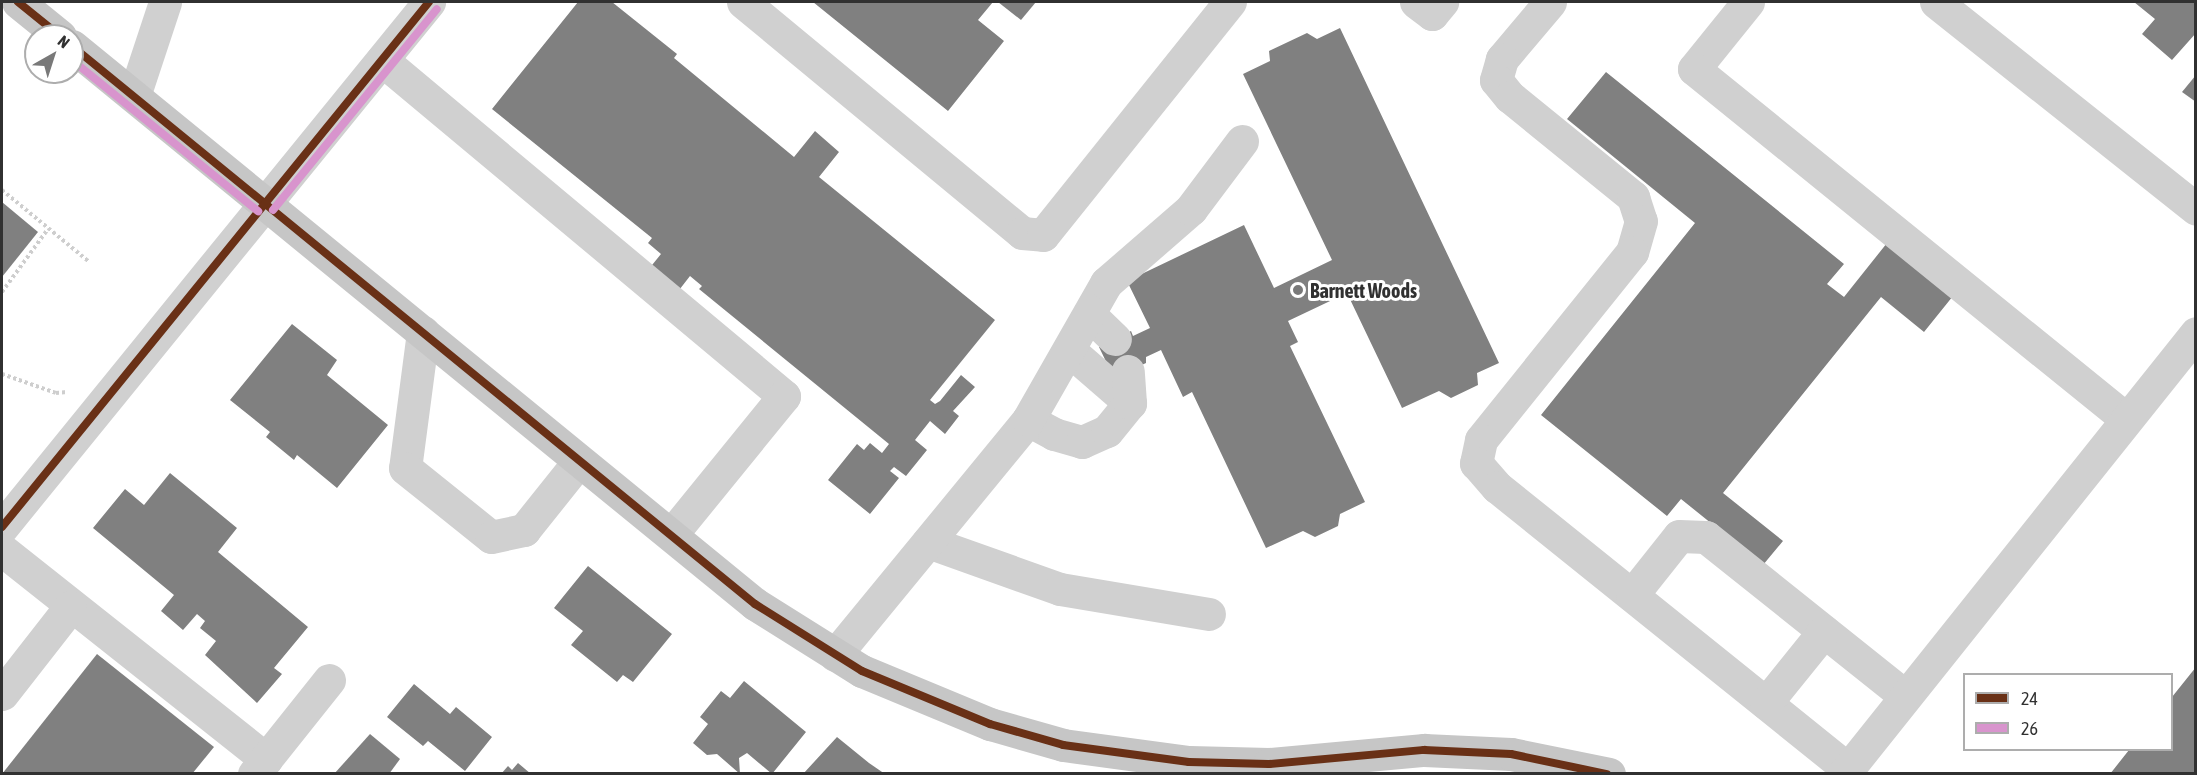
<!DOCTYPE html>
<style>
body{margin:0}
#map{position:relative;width:2197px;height:775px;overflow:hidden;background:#fff;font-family:"Asap Condensed",sans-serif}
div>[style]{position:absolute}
.building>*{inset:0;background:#808080}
.path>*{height:4px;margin-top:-2px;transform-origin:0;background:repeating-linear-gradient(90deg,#cecece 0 3px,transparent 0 6px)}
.minor>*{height:33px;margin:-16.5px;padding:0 16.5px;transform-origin:16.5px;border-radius:16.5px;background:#d0d0d0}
.major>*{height:33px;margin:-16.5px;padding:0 16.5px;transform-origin:16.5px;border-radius:16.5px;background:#c6c6c6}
.bus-1>*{height:8px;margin:-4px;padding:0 4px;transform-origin:4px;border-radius:4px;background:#693016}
.bus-2>*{height:8px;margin:-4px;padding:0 4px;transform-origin:4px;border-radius:4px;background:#d894cd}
.dots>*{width:16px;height:16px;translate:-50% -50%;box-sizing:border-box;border:3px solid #fff;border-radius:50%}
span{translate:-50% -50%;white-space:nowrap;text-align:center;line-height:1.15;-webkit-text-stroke:6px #fff;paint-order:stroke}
.poi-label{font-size:20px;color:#313131;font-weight:700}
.left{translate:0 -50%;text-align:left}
.frame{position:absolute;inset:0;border:3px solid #313131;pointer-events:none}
.legend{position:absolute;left:1963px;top:673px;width:210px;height:78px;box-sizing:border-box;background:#fff;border:2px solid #adadad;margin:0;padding:8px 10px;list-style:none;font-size:18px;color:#313131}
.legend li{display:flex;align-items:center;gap:12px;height:30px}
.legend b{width:30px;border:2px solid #adadad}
.north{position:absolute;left:24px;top:24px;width:60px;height:60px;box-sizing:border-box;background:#fff;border:2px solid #adadad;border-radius:50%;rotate:39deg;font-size:16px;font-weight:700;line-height:24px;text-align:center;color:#313131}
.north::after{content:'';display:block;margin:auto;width:21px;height:27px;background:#797979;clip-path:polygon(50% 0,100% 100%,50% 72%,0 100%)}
</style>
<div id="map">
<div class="building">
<div style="clip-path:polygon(578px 2px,612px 2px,677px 54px,674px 58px,794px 157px,815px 131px,839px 152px,819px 177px,995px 320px,930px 400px,935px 404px,940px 401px,961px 375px,975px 387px,953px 411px,959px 416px,945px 434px,930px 421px,915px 440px,927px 450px,906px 476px,894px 467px,890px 471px,899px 478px,870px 514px,828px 480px,857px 444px,864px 450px,870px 443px,882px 453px,889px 444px,699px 289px,702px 286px,690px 276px,676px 294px,648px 270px,661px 254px,648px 243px,652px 238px,492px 109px)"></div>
<div style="clip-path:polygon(813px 2px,993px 2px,978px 20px,1004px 41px,948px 111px)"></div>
<div style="clip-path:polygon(998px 2px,1036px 2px,1021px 20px)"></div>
<div style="clip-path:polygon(2134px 2px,2196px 2px,2196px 33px,2172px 60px,2142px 34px,2155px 19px)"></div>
<div style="clip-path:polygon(1340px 28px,1499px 363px,1477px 373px,1478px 385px,1451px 398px,1439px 391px,1402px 408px,1347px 293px,1288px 321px,1298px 342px,1290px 346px,1365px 502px,1340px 514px,1338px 526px,1315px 537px,1303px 531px,1266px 548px,1192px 392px,1183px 397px,1161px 350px,1146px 357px,1146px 363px,1114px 378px,1099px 347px,1131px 331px,1133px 336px,1150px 328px,1127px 281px,1244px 225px,1274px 288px,1332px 260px,1243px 74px,1270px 61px,1269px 51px,1307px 33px,1317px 39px)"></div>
<div style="clip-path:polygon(1606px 72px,1844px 264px,1827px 284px,1844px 297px,1887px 243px,1953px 296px,1924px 332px,1881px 297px,1723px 493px,1783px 541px,1763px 565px,1681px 499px,1667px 516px,1541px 415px,1695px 223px,1567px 119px)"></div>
<div style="clip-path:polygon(2196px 75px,2196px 102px,2182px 92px)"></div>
<div style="clip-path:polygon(2px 202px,38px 232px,2px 277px)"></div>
<div style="clip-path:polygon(292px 324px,337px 360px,327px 375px,388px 425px,337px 488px,297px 455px,294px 460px,266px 437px,270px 432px,230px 400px)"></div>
<div style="clip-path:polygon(170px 473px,237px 528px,218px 552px,308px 627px,274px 668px,282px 674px,257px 703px,205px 655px,216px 641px,200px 628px,205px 621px,197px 614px,183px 630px,161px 611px,174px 595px,93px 528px,125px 489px,144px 505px)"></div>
<div style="clip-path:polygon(588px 566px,672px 634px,633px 682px,623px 675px,617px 682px,571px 645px,583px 631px,554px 608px)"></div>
<div style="clip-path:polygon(97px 654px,214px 747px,192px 774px,2px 774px)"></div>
<div style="clip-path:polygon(2196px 667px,2196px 774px,2110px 774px,2129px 750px,2172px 750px,2172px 697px)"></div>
<div style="clip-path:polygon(744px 681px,806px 732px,772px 774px,747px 753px,739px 758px,740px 774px,717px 754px,707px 755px,693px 743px,708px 724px,700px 717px,721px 691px,730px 698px)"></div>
<div style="clip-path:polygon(414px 684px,450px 714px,456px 707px,492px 737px,465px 771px,428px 741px,423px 746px,387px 717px)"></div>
<div style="clip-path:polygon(370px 734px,400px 759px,389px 774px,334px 774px)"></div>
<div style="clip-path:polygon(837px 737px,869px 763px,885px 774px,803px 774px)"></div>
<div style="clip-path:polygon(518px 763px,531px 774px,501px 774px,508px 766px,512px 770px)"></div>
</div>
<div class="path">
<div style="left:2px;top:190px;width:112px;rotate:39.5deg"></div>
<div style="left:2px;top:292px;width:78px;rotate:-53.9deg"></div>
<div style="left:2px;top:374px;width:57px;rotate:19.4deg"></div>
<div style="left:56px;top:393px;width:11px;rotate:-5deg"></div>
</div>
<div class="minor">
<div style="left:743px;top:2px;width:362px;rotate:39.6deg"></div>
<div style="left:1022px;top:233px;width:21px;rotate:5deg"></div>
<div style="left:1043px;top:235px;width:299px;rotate:-51.3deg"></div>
<div style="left:1416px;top:2px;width:20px;rotate:37deg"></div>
<div style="left:1432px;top:14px;width:16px;rotate:-50deg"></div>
<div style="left:1550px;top:2px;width:75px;rotate:130.1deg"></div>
<div style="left:1502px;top:59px;width:22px;rotate:106deg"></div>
<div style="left:1496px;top:80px;width:22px;rotate:51deg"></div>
<div style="left:1510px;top:97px;width:159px;rotate:39.1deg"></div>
<div style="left:1633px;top:197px;width:25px;rotate:72deg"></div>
<div style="left:1641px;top:221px;width:32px;rotate:106deg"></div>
<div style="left:1632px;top:252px;width:241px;rotate:128.8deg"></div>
<div style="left:1481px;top:440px;width:24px;rotate:102deg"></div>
<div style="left:1476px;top:463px;width:32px;rotate:49deg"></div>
<div style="left:1497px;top:487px;width:449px;rotate:38.8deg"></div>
<div style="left:1748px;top:2px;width:86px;rotate:128.9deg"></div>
<div style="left:1694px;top:69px;width:555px;rotate:39deg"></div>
<div style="left:1936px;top:2px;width:332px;rotate:38.5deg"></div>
<div style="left:382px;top:60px;width:524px;rotate:39.89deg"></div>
<div style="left:784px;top:396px;width:179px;rotate:129.1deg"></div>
<div style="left:134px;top:96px;width:99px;rotate:-71.7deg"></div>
<div style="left:1089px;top:314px;width:36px;rotate:44deg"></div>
<div style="left:423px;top:332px;width:137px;rotate:97.5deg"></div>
<div style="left:405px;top:468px;width:110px;rotate:38.7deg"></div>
<div style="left:491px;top:537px;width:34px;rotate:-12deg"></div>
<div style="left:524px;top:530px;width:88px;rotate:-51.4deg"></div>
<div style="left:1069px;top:350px;width:81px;rotate:41deg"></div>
<div style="left:1028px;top:420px;width:30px;rotate:28deg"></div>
<div style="left:1054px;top:434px;width:29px;rotate:16deg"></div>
<div style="left:1082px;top:442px;width:27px;rotate:-24deg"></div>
<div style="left:1107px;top:431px;width:36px;rotate:-51deg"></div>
<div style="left:1130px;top:403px;width:32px;rotate:-94deg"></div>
<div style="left:2px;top:527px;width:677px;rotate:-50.88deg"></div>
<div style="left:928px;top:542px;width:140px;rotate:19.6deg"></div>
<div style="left:1060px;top:589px;width:151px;rotate:9.5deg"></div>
<div style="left:2px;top:550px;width:337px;rotate:38.4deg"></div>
<div style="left:266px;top:759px;width:19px;rotate:129deg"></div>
<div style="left:1632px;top:595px;width:75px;rotate:-51.5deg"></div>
<div style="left:1679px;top:536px;width:27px;rotate:2deg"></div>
<div style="left:1706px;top:537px;width:255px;rotate:38.6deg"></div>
<div style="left:835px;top:655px;width:304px;rotate:-50.6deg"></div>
<div style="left:1028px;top:420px;width:158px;rotate:-60.3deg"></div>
<div style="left:1106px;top:283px;width:113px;rotate:-41deg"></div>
<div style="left:1191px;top:209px;width:85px;rotate:-53.1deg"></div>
<div style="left:2px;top:694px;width:110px;rotate:-52deg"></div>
<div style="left:1766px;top:703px;width:92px;rotate:-51.1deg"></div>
<div style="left:266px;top:759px;width:101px;rotate:-51.4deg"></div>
<div style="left:1844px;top:774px;width:564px;rotate:-51.4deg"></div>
</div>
<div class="major">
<div style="left:18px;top:2px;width:54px;rotate:39deg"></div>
<div style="left:72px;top:46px;width:882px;rotate:39.25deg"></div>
<div style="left:755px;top:604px;width:126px;rotate:32.1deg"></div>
<div style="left:862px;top:671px;width:139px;rotate:22.5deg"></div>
<div style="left:990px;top:724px;width:76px;rotate:16deg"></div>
<div style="left:1063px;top:745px;width:127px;rotate:7.7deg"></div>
<div style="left:1189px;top:762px;width:80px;rotate:1.4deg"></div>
<div style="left:1269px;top:764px;width:156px;rotate:-5.2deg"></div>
<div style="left:1424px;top:750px;width:87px;rotate:2.6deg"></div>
<div style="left:1511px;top:754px;width:100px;rotate:11.5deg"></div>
</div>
<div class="bus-1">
<div style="left:18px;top:2px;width:54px;rotate:39deg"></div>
<div style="left:72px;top:46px;width:882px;rotate:39.25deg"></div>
<div style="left:755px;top:604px;width:126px;rotate:32.1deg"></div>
<div style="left:862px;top:671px;width:139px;rotate:22.5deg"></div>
<div style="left:990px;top:724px;width:76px;rotate:16deg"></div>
<div style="left:1063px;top:745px;width:127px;rotate:7.7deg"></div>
<div style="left:1189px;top:762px;width:80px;rotate:1.4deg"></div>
<div style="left:1269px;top:764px;width:156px;rotate:-5.2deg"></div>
<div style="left:1424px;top:750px;width:87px;rotate:2.6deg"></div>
<div style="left:1511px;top:754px;width:98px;rotate:11.8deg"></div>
<div style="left:2px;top:527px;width:677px;rotate:-50.88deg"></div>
</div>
<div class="bus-2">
<div style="left:72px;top:60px;width:240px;rotate:39.1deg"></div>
<div style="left:273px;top:210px;width:259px;rotate:-50.8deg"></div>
</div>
<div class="dots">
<div style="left:1298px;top:290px;background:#797979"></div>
</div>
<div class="poi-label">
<span class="left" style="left:1310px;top:290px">Barnett Woods</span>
</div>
<div class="frame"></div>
<ul class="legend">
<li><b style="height:8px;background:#693016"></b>24</li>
<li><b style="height:8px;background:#d894cd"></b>26</li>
</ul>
<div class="north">N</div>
</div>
